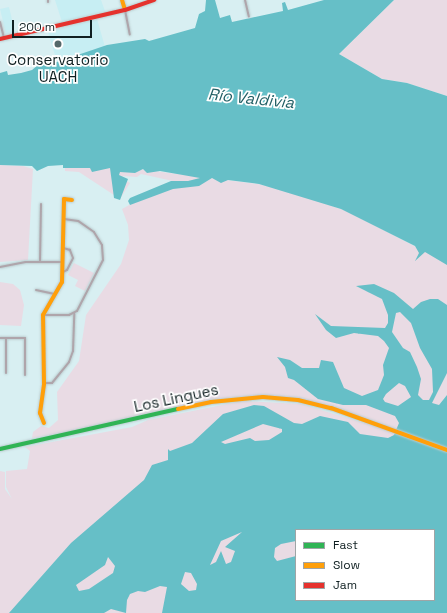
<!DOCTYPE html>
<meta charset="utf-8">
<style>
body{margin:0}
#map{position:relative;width:447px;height:613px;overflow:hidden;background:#d8eff2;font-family:"Space Grotesk",sans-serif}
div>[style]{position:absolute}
.built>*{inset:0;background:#c7eef3}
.green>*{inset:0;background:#e9dbe4}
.water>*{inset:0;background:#66bfc7}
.roads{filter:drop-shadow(0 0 1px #baccce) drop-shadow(0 0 1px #baccce)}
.street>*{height:2px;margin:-1px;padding:0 1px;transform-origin:1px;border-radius:1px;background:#afa5ab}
.fast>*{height:4px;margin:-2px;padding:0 2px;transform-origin:2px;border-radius:2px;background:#30b455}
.slow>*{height:4px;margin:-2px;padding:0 2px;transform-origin:2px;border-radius:2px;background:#ff9f0a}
.jam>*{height:4px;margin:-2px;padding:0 2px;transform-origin:2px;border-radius:2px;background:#e5322d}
.dots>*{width:11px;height:11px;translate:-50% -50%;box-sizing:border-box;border:2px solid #fff;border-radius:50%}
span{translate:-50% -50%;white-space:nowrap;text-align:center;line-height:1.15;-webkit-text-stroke:3.5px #fff;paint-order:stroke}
.poi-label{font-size:15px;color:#0f1f21}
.street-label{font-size:15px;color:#0f1f21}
.water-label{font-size:16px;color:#215f65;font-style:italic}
.legend{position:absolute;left:295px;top:529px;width:140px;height:72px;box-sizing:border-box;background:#fff;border:1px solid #9fa5a6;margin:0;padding:5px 7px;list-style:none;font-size:12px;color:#0f1f21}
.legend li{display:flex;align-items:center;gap:8px;height:20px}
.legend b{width:20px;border:1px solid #9fa5a6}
.scale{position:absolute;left:12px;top:20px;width:80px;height:18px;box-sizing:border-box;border:2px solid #0f1f21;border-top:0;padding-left:5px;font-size:12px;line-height:14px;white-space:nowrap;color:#0f1f21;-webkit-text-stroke:3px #fff;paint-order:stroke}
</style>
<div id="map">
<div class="built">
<div style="clip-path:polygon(55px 0,101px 0,105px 11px,62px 22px)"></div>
<div style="clip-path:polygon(9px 7px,15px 32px,6px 34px,0 9px)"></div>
<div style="clip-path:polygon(97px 19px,105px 47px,57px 62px,48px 32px)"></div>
</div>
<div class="green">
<div style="clip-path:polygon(394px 0,447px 0,447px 96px,407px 83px,382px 79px,339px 54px)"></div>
<div style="clip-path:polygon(0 165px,23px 166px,33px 169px,28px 260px,0 262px)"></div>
<div style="clip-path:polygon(106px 165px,258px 184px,290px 192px,347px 211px,447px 263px,447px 395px,439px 405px,296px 530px,296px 600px,303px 613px,0 613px,0 471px,5px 472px,5px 489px,12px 499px,6px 487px,6px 471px,27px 469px,30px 451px,25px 447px,132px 427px,148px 420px,242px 401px,301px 404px,364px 423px,369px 421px,335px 408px,277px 398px,225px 400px,62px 436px,61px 433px,32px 438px,33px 432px,41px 426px,49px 428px,58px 420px,57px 392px,79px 361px,86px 315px,121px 264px,129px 240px,128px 225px,122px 209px,173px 181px,141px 174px,137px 177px,123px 176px,122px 178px,130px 183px,120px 199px,79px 172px,65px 171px,65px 167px)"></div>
<div style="clip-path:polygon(74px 263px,94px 273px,85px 291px,75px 286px,78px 280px,68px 275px)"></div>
<div style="clip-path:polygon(0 282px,13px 284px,20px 290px,24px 305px,21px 326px,0 325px)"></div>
</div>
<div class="water">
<div style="clip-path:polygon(206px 0,215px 0,220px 18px,230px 15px,232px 22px,283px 11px,282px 3px,285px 2px,288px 10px,324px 0,394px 0,339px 54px,382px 79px,407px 83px,447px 96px,447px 265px,425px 252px,415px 261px,419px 253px,415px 246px,341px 209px,259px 184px,228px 180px,221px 183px,212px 178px,199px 186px,173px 189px,130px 205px,128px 201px,130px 198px,171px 181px,188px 181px,200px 178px,160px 171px,147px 173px,143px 169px,135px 173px,120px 172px,119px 175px,128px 179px,120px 200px,114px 198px,110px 168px,92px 172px,90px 168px,63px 168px,63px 165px,48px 166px,37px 171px,32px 166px,0 165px,0 73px,7px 71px,8px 75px,21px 73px,32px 70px,38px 65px,57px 62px,107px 45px,145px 39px,149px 41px,195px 28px,199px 14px,205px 11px)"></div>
<div style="clip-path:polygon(evenodd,374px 284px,394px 293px,413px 309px,421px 302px,430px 299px,438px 299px,447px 305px,447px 373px,432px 403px,439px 405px,447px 395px,447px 613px,162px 613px,167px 587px,160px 586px,145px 592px,138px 591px,130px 594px,127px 600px,126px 613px,111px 609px,104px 613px,9px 613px,71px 543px,144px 480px,152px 465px,168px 460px,168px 449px,170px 451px,192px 443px,223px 414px,254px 405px,264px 406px,294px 423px,302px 424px,320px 416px,348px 422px,360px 434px,388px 438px,394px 435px,399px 423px,395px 416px,366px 405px,343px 405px,318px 399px,294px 380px,288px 378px,285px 367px,277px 357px,290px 360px,302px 368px,319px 368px,321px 360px,333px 362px,344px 388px,362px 396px,378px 390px,384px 375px,383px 365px,389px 348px,384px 341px,378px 336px,354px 333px,336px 338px,326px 330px,315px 314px,331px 326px,385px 328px,388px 323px,388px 315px,382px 299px,356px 286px,374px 284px,400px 312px,411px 323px,420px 348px,432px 369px,433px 392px,429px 400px,423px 400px,418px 395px,421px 379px,417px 367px,410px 352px,403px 348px,392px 332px,396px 313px,400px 312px,374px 284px,399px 383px,405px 386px,411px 397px,398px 406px,385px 402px,383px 399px,386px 394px,399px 383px,374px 284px,263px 424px,282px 429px,282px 432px,269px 440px,255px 441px,250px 438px,225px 444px,221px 442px,263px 424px,374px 284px,296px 530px,434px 530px,434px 600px,296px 600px,296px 556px,277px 561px,274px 557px,275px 548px,281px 544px,296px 541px,296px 530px,374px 284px,242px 532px,225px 547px,235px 551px,231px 562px,226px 564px,221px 551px,216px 562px,210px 565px,221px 541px,242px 532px,374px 284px,108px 557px,115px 566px,113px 573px,89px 589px,79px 591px,76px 585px,105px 565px,108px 557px,374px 284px,185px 572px,191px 573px,197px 584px,196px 590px,189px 591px,181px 584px,185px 572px)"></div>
</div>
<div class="roads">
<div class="street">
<div style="left:48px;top:0;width:2px;rotate:90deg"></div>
<div style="left:245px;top:0;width:17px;rotate:77deg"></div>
<div style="left:125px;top:10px;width:25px;rotate:79deg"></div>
<div style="left:0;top:22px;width:16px;rotate:76deg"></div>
<div style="left:40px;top:262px;width:58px;rotate:-89deg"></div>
<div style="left:0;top:267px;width:26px;rotate:-11deg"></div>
<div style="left:26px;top:262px;width:37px"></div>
<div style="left:63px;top:272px;width:4px;rotate:-27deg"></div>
<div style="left:67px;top:270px;width:13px;rotate:-63deg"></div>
<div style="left:73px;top:258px;width:9px;rotate:-111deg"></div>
<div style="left:70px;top:250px;width:7px;rotate:-164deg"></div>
<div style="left:36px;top:290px;width:19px;rotate:12deg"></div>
<div style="left:43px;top:315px;width:26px"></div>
<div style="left:69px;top:315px;width:9px;rotate:-27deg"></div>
<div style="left:77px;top:311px;width:57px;rotate:-63deg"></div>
<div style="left:103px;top:260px;width:15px;rotate:-94deg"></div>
<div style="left:102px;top:245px;width:15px;rotate:-122deg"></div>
<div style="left:94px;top:232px;width:19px;rotate:-145deg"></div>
<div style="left:78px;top:221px;width:14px;rotate:-172deg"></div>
<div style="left:0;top:338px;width:25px"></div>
<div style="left:25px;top:338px;width:37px;rotate:90deg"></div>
<div style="left:6px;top:338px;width:35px;rotate:90deg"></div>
<div style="left:44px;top:383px;width:8px"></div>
<div style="left:52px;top:383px;width:27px;rotate:-51deg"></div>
<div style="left:69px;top:362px;width:12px;rotate:-70deg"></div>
<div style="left:73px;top:351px;width:37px;rotate:-88deg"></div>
</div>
<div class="fast">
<div style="left:0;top:449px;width:182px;rotate:-12.7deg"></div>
</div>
<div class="slow">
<div style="left:122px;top:0;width:10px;rotate:73deg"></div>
<div style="left:178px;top:409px;width:34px;rotate:-12deg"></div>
<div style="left:211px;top:402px;width:52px;rotate:-5.5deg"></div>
<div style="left:263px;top:397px;width:35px;rotate:5deg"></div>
<div style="left:298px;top:400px;width:34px;rotate:14deg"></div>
<div style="left:331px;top:408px;width:123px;rotate:19.9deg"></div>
<div style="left:44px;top:423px;width:11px;rotate:-112deg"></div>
<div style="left:40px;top:413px;width:30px;rotate:-82deg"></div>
<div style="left:44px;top:383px;width:68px;rotate:-90.8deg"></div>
<div style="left:43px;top:315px;width:38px;rotate:-60deg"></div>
<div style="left:62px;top:282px;width:83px;rotate:-88.6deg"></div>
<div style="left:64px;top:199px;width:8px;rotate:7deg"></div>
</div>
<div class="jam">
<div style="left:0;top:39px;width:128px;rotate:-13.1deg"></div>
<div style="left:125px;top:10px;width:31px;rotate:-19deg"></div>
</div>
</div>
<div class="dots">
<div style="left:58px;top:44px;background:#55686a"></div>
</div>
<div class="poi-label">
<span style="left:58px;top:68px">Conservatorio<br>UACH</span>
</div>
<div class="street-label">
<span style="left:176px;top:398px;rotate:-12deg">Los Lingues</span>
</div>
<div class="water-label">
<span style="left:251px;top:99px;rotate:6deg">Río Valdivia</span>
</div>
<ul class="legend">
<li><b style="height:5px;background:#30b455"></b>Fast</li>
<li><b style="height:5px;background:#ff9f0a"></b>Slow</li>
<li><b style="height:5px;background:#e5322d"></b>Jam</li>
</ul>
<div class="scale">200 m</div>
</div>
